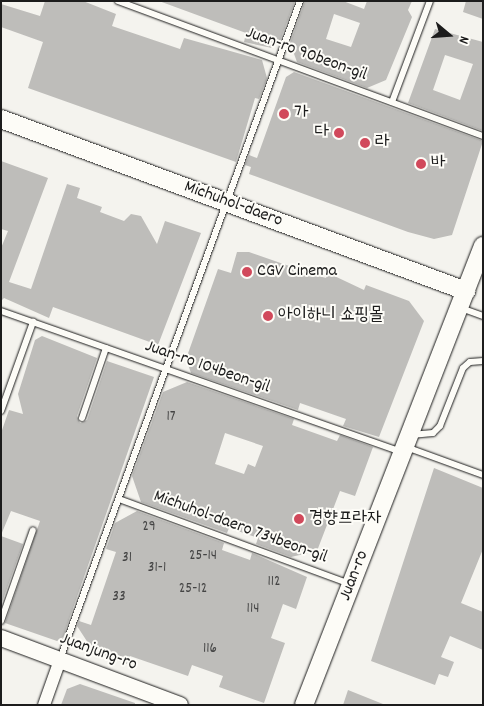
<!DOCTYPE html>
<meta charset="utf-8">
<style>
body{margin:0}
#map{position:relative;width:484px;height:706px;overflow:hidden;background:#f4f3ee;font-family:Dekko,"Poor Story",sans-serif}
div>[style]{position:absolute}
.building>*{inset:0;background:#bebdba}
.roads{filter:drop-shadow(0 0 1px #1c1c1c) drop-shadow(0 0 1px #1c1c1c)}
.service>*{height:6px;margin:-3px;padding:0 3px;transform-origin:3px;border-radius:3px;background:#fdfcf7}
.minor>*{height:12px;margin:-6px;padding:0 6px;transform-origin:6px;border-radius:6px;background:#fdfcf7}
.tertiary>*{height:16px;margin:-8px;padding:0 8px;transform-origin:8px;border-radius:8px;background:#fdfcf7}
.secondary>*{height:18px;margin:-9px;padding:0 9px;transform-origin:9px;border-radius:9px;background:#fdfcf7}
.dots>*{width:14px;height:14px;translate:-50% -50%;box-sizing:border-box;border:2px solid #fdfcf7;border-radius:50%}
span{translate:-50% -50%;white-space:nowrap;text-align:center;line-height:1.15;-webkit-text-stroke:4px #fdfcf7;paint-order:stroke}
.number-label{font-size:15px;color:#444}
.number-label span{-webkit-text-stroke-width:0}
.street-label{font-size:18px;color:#1c1c1c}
.poi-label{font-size:18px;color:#1c1c1c}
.left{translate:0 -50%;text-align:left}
.right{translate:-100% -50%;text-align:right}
.frame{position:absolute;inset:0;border:2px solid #1c1c1c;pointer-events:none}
.north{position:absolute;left:424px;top:10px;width:50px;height:50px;-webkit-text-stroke:4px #fdfcf7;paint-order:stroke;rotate:108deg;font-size:14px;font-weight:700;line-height:20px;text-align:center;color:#1c1c1c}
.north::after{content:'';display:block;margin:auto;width:18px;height:22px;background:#1c1c1c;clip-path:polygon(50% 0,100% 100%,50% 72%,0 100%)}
</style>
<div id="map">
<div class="building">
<div style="clip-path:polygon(45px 1px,83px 1px,116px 14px,112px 26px,180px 49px,184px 38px,262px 60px,267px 78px,259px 99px,255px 98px,236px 162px,28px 88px,43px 42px,1px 27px,1px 4px,40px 16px)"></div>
<div style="clip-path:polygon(159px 1px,295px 1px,280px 41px,272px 48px,244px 42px,246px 33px)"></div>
<div style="clip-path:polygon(evenodd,305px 1px,343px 1px,364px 9px,367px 1px,412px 1px,408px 10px,412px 17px,386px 80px,367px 88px,297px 62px,290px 43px,305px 1px,334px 14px,360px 23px,351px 47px,326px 39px,334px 14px)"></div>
<div style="clip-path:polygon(466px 1px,483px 1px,483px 19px,463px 12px)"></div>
<div style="clip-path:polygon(evenodd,435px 29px,483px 42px,483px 131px,408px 103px,435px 29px,445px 55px,473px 64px,460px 100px,433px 90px,445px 55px)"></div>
<div style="clip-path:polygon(294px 72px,483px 141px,452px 235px,434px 239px,408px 232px,249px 174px,251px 167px,245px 165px,249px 155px,257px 158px,286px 77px)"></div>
<div style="clip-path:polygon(1px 161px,48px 178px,9px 282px,31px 289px,67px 184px,80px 188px,77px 198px,102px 207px,100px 212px,124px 221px,131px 214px,141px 216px,157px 244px,165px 221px,201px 233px,158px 345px,53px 307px,49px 318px,4px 298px,1px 301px,1px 248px,8px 231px,1px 229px)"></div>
<div style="clip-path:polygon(237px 252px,249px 252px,315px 275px,326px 278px,328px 273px,364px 290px,366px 285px,409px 301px,424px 321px,379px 437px,343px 426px,346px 419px,300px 403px,298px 410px,191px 373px,186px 359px,218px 269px,231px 273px)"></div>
<div style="clip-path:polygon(42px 336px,97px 358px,77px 416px,80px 423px,87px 420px,107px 361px,154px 377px,63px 637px,57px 641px,5px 623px,40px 521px,11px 511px,1px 535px,1px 433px,9px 410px,23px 414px,18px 394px,35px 340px)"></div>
<div style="clip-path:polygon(evenodd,187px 382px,294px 419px,292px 425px,337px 441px,340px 435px,373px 447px,355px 496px,340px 491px,317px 551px,291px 557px,256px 544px,258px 538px,229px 528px,227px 533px,141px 502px,132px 476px,163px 392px,187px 382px,225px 433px,263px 446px,255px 467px,248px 464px,244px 474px,215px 464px,225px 433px)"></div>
<div style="clip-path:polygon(434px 468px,483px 488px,483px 549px,461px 603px,483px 612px,483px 650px,450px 636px,441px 657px,454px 662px,448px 677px,439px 674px,435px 685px,371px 661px)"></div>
<div style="clip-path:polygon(137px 511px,224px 543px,222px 550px,250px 560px,252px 553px,307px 577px,296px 609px,283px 604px,271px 638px,285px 643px,264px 703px,219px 687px,223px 676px,192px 665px,188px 676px,130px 656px,127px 664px,94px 652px,77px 626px,79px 621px,91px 625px,116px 552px,106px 549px,115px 523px)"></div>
<div style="clip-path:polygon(1px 536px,23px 544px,1px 605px)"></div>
<div style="clip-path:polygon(80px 684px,135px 703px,135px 705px,61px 705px,67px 689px)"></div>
<div style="clip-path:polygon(348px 690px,383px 704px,383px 705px,343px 705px)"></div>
</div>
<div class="roads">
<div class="service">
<div style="left:118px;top:1px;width:389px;rotate:20.3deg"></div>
<div style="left:392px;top:102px;width:108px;rotate:-69.4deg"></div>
<div style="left:461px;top:308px;width:23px;rotate:20deg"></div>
<div style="left:1px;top:311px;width:425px;rotate:19.4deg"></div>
<div style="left:1px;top:411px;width:95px;rotate:-70.2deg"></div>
<div style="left:82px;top:418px;width:74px;rotate:-71.1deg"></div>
<div style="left:411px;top:435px;width:22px;rotate:-5deg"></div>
<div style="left:433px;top:433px;width:10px;rotate:-45deg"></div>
<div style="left:440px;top:426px;width:62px;rotate:-68.4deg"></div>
<div style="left:463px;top:368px;width:9px;rotate:-41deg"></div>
<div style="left:470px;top:362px;width:13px;rotate:-4deg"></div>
<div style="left:406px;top:447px;width:82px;rotate:20deg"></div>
<div style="left:119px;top:499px;width:246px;rotate:20.2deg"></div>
<div style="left:1px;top:621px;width:96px;rotate:-70.6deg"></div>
<div style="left:60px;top:659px;width:700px;rotate:-69.96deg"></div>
</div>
<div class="minor">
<div style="left:44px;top:705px;width:48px;rotate:-70.4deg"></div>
</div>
<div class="tertiary">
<div style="left:1px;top:638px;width:191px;rotate:20.5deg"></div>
</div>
<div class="secondary">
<div style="left:1px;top:119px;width:496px;rotate:20.3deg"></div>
<div style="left:304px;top:705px;width:493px;rotate:-68.7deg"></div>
</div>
</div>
<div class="dots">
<div style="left:284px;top:114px;background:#d1495b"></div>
<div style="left:339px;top:133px;background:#d1495b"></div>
<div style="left:365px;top:143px;background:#d1495b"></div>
<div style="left:421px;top:164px;background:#d1495b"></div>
<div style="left:247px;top:272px;background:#d1495b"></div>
<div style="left:268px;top:316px;background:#d1495b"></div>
<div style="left:299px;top:519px;background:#d1495b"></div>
</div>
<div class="number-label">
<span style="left:171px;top:418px">17</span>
<span style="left:149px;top:528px">29</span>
<span style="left:203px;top:557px">25-14</span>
<span style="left:127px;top:559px">31</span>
<span style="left:157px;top:569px">31-1</span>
<span style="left:274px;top:583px">112</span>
<span style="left:193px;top:590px">25-12</span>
<span style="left:119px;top:598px">33</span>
<span style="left:253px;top:610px">114</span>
<span style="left:210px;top:650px">116</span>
</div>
<div class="street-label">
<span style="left:306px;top:55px;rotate:20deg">Juan-ro 90beon-gil</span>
<span style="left:233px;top:205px;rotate:20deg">Michuhol-daero</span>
<span style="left:207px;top:368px;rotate:19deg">Juan-ro 104beon-gil</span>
<span style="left:240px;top:528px;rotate:20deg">Michuhol-daero 734beon-gil</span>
<span style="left:355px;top:576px;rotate:-69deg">Juan-ro</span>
<span style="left:98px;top:653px;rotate:20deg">Juanjung-ro</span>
</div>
<div class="poi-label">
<span class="left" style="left:294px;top:114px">가</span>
<span class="right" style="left:329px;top:133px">다</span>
<span class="left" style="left:375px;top:143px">라</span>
<span class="left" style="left:431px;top:164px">바</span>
<span class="left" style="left:257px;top:272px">CGV Cinema</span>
<span class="left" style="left:278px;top:316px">아이하니 쇼핑몰</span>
<span class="left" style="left:309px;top:519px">경향프라자</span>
</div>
<div class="frame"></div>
<div class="north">N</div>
</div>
